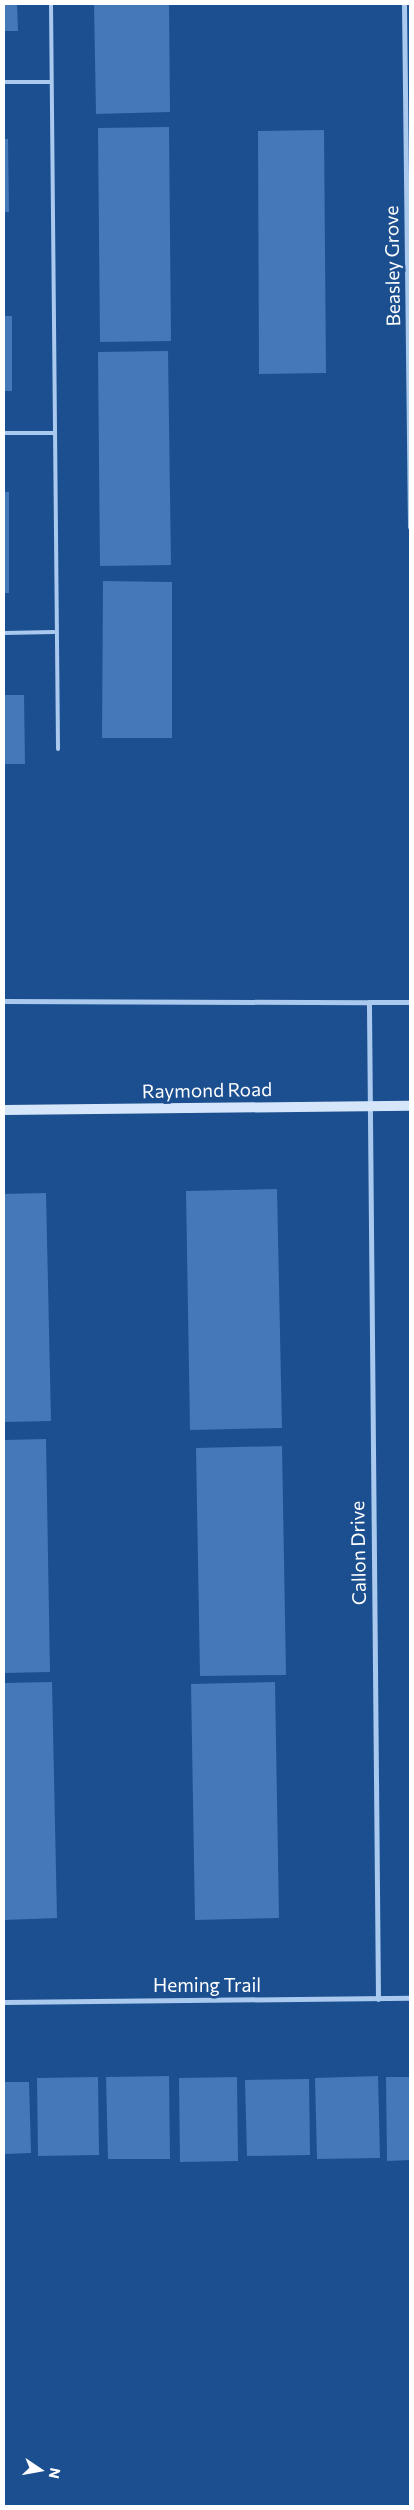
<!DOCTYPE html>
<style>
body{margin:0}
#map{position:relative;width:414px;height:2510px;overflow:hidden;background:#1b4f8f;font-family:Commissioner,sans-serif}
div>[style]{position:absolute}
.building>*{inset:0;background:#4478b7}
.lane>*{height:4px;margin:-2px;padding:0 2px;transform-origin:2px;border-radius:2px;background:#a9c9ee}
.street>*{height:5px;margin:-2.5px;padding:0 2.5px;transform-origin:2.5px;border-radius:2.5px;background:#a9c9ee}
.secondary>*{height:10px;margin:-5px;padding:0 5px;transform-origin:5px;border-radius:5px;background:#d6e6fa}
span{translate:-50% -50%;white-space:nowrap;text-align:center;line-height:1.15;-webkit-text-stroke:5px #1b4f8f;paint-order:stroke}
.street-label{font-size:19px;color:#fff}
.frame{position:absolute;inset:0;border:5px solid #fff;pointer-events:none}
.north{position:absolute;left:15px;top:2445px;width:50px;height:50px;-webkit-text-stroke:4px #1b4f8f;paint-order:stroke;rotate:102deg;font-size:14px;font-weight:700;line-height:20px;text-align:center;color:#fff}
.north::after{content:'';display:block;margin:auto;width:18px;height:22px;background:#fff;clip-path:polygon(50% 0,100% 100%,50% 72%,0 100%)}
</style>
<div id="map">
<div class="building">
<div style="clip-path:polygon(4px 4px,17px 4px,18px 31px,4px 31px)"></div>
<div style="clip-path:polygon(94px 4px,169px 4px,170px 112px,96px 114px)"></div>
<div style="clip-path:polygon(169px 127px,171px 341px,100px 342px,98px 128px)"></div>
<div style="clip-path:polygon(324px 130px,326px 373px,259px 374px,258px 131px)"></div>
<div style="clip-path:polygon(4px 139px,8px 139px,9px 212px,4px 212px)"></div>
<div style="clip-path:polygon(4px 316px,12px 316px,12px 391px,4px 391px)"></div>
<div style="clip-path:polygon(168px 351px,171px 565px,100px 566px,98px 352px)"></div>
<div style="clip-path:polygon(4px 492px,9px 492px,9px 593px,4px 593px)"></div>
<div style="clip-path:polygon(103px 581px,172px 582px,172px 738px,102px 738px)"></div>
<div style="clip-path:polygon(4px 695px,24px 695px,25px 764px,4px 764px)"></div>
<div style="clip-path:polygon(277px 1189px,282px 1428px,190px 1430px,186px 1191px)"></div>
<div style="clip-path:polygon(46px 1193px,51px 1421px,4px 1422px,4px 1194px)"></div>
<div style="clip-path:polygon(46px 1439px,50px 1672px,4px 1673px,4px 1440px)"></div>
<div style="clip-path:polygon(282px 1446px,286px 1675px,200px 1676px,196px 1448px)"></div>
<div style="clip-path:polygon(52px 1682px,57px 1918px,4px 1920px,4px 1683px)"></div>
<div style="clip-path:polygon(275px 1682px,279px 1918px,195px 1920px,191px 1684px)"></div>
<div style="clip-path:polygon(169px 2076px,170px 2159px,108px 2159px,106px 2077px)"></div>
<div style="clip-path:polygon(378px 2076px,380px 2158px,317px 2159px,315px 2078px)"></div>
<div style="clip-path:polygon(98px 2077px,99px 2155px,38px 2156px,37px 2078px)"></div>
<div style="clip-path:polygon(237px 2077px,238px 2161px,180px 2162px,179px 2078px)"></div>
<div style="clip-path:polygon(386px 2077px,410px 2077px,410px 2160px,387px 2161px)"></div>
<div style="clip-path:polygon(309px 2079px,310px 2155px,247px 2156px,245px 2080px)"></div>
<div style="clip-path:polygon(4px 2082px,29px 2082px,31px 2153px,4px 2154px)"></div>
</div>
<div class="lane">
<div style="left:51px;top:4px;width:745px;rotate:89.46deg"></div>
<div style="left:4px;top:82px;width:47px"></div>
<div style="left:4px;top:433px;width:49px"></div>
<div style="left:4px;top:633px;width:50px;rotate:-1.1deg"></div>
</div>
<div class="street">
<div style="left:404px;top:4px;width:523px;rotate:89.34deg"></div>
<div style="left:4px;top:1001px;width:365px;rotate:0.2deg"></div>
<div style="left:378px;top:1999px;width:997px;rotate:-90.52deg"></div>
<div style="left:369px;top:1002px;width:41px"></div>
<div style="left:4px;top:2002px;width:406px;rotate:-0.6deg"></div>
</div>
<div class="secondary">
<div style="left:4px;top:1110px;width:406px;rotate:-0.6deg"></div>
</div>
<div class="street-label">
<span style="left:392px;top:266px;rotate:-91deg">Beasley Grove</span>
<span style="left:207px;top:1090px;rotate:-1deg">Raymond Road</span>
<span style="left:358px;top:1553px;rotate:-91deg">Callon Drive</span>
<span style="left:207px;top:1985px">Heming Trail</span>
</div>
<div class="frame"></div>
<div class="north">N</div>
</div>
